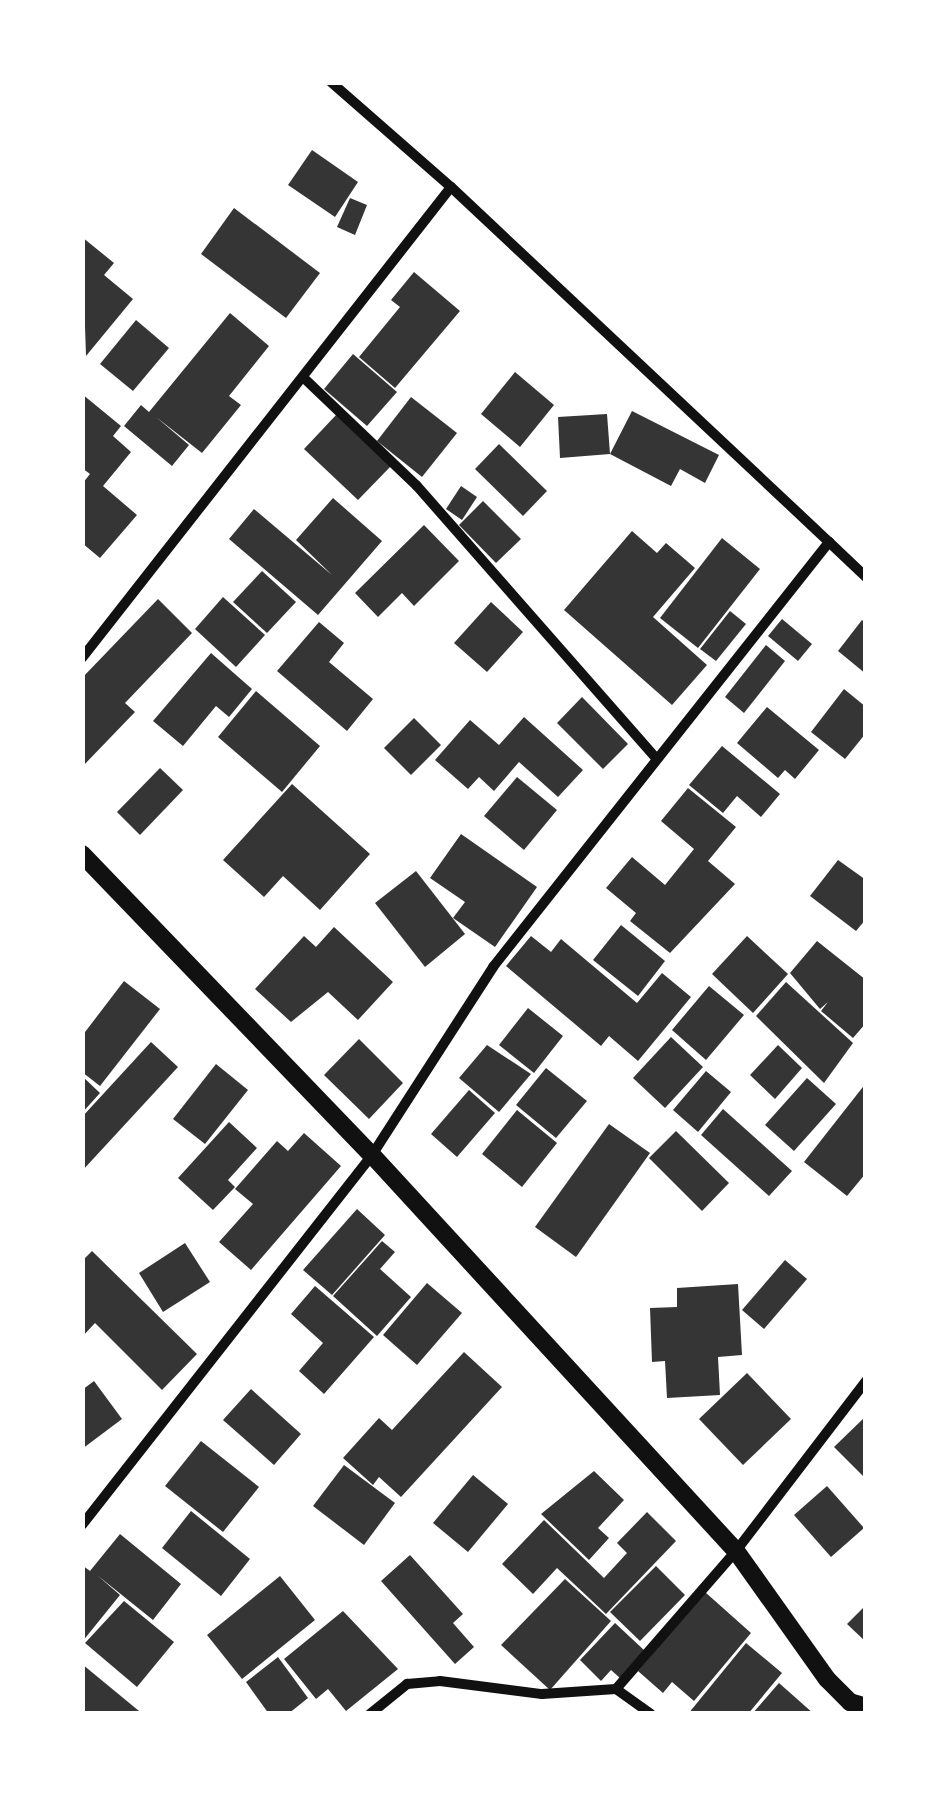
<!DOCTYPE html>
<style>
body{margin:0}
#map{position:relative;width:948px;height:1796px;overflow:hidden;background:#fff;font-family:"Sofia Sans Condensed",sans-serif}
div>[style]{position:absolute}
.building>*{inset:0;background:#353535}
.minor>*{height:10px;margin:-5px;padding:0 5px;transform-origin:5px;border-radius:5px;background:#111}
.tertiary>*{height:18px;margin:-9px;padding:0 9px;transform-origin:9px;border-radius:9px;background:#111}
span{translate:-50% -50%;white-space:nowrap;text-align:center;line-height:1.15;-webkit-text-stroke:10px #fff;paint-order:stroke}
.frame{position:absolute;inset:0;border:85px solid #fff;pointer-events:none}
</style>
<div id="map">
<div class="building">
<div style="clip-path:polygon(312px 150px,358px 182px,335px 217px,288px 185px)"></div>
<div style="clip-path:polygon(350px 198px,367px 205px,355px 235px,337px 227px)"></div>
<div style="clip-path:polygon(234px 208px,320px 273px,286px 318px,201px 254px)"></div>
<div style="clip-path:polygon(82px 237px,114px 263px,104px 275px,133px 299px,86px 356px)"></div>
<div style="clip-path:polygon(414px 272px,460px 311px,395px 388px,359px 357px,400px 307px,391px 300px)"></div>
<div style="clip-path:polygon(230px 313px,269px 346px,229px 396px,241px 405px,202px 453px,156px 417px,189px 445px,172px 466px,124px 426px,141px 405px,149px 412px)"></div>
<div style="clip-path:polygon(136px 320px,169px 348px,133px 391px,100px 364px)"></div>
<div style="clip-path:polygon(353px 354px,397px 392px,367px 426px,324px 389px)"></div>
<div style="clip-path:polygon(515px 372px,554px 405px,520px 447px,481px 414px)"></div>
<div style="clip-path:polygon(82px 394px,121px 426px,113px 436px,131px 452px,103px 486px,137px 515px,100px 558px,82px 543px,82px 484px,90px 474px,82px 468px)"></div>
<div style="clip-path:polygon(411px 397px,457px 433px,422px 477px,377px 441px)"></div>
<div style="clip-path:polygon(632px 411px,719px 455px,705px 483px,680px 469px,671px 486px,610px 454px)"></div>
<div style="clip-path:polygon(337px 414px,391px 466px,358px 500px,304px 449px)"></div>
<div style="clip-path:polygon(607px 414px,610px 454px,560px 458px,558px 417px)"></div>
<div style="clip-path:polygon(499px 444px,547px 491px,523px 516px,475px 469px)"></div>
<div style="clip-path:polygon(461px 486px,477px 497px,462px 520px,446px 509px)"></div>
<div style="clip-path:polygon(333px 498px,382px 541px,318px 615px,229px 539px,254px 509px,332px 575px,296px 540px)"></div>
<div style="clip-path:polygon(483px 501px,521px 539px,496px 563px,459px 525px)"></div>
<div style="clip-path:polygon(424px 525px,459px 561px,414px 606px,402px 593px,378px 617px,355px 593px)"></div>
<div style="clip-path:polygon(632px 531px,657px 553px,666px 543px,695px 568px,653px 617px,707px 665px,672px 705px,564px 610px)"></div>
<div style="clip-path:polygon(722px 538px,760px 569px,698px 648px,660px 618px)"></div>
<div style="clip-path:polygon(262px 571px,296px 602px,267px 633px,233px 602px)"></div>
<div style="clip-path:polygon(223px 597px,265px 635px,236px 667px,195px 629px)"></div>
<div style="clip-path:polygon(158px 599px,192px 633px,125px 703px,135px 712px,82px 767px,82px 678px)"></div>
<div style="clip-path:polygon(491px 602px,523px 632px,487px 672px,454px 643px)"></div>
<div style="clip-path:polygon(730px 611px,746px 624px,716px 661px,700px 649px)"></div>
<div style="clip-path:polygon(782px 619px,812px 644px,798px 661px,768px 636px)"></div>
<div style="clip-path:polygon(862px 620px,866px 623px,866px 674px,838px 651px)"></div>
<div style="clip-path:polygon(319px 622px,344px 643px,329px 662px,373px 699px,347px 731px,277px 671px)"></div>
<div style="clip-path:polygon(766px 645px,785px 661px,744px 713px,725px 697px)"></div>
<div style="clip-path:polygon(211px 653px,252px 689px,229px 717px,216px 706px,183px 746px,153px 721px)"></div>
<div style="clip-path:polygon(844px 689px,866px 707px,866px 733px,845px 759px,811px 732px)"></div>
<div style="clip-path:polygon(256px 691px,320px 746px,282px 792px,218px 737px)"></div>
<div style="clip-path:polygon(582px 697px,628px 744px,603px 769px,557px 723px)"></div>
<div style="clip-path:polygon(767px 707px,819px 750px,795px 779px,785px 770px,778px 778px,737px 743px)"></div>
<div style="clip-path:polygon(524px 717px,583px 770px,558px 797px,519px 762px,494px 791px,479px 777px,468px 789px,435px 760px,470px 720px,499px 745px)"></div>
<div style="clip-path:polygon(414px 718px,441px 745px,411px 775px,384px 748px)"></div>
<div style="clip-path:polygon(722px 746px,780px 794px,761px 817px,737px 796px,723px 813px,689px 785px)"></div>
<div style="clip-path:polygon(160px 768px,183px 790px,140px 835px,117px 812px)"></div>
<div style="clip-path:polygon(517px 777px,557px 810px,524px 850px,484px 816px)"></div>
<div style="clip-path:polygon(292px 784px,370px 854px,320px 910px,283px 876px,264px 897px,223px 860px)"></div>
<div style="clip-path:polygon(688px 788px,736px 827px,708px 861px,735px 884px,670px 953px,630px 921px,636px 913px,606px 888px,632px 857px,665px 885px,694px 849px,661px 821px)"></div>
<div style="clip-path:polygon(461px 834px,537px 887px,495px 947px,453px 918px,465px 902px,430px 878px)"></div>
<div style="clip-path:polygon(838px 860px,866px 880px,866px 919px,856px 931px,810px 896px)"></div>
<div style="clip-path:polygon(416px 871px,465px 934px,425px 967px,375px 903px)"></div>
<div style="clip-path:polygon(621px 925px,665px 961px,638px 996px,593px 960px)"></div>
<div style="clip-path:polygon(334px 927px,393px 982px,358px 1020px,328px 992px,291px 1022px,255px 989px,304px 936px,316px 947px)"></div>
<div style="clip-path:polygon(531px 936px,551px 952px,561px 939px,637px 1003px,662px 973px,691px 997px,638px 1061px,609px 1036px,601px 1046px,506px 966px)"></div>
<div style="clip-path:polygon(747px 936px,788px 974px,753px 1013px,712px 974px)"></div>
<div style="clip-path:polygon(817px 941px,866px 980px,866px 1023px,853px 1038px,821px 1011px,828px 1002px,820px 1009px,790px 973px)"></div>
<div style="clip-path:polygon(124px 981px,160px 1009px,100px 1086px,82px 1072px,82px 1036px)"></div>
<div style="clip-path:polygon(786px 982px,853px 1043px,824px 1083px,756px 1016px)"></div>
<div style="clip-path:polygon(709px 986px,744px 1015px,706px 1060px,672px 1030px)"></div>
<div style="clip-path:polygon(528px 1008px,563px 1036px,534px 1073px,499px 1045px)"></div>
<div style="clip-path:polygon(671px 1037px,703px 1067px,665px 1108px,633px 1078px)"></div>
<div style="clip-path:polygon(359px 1039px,403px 1083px,369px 1119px,324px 1075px)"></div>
<div style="clip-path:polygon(151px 1042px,178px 1067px,82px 1171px,82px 1117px)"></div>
<div style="clip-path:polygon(487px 1045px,531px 1074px,499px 1112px,459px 1078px)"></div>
<div style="clip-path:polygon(778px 1045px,802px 1068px,775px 1099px,750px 1075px)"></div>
<div style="clip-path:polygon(216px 1064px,248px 1090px,205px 1144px,173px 1119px)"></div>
<div style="clip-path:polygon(546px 1068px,587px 1101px,556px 1138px,516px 1105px)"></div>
<div style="clip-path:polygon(706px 1071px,731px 1092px,698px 1132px,673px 1110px)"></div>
<div style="clip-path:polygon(82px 1076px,100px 1093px,82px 1113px)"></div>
<div style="clip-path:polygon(807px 1078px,836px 1104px,794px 1151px,765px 1125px)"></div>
<div style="clip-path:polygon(866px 1083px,866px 1173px,847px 1196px,804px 1162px)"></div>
<div style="clip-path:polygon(469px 1090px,495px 1113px,457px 1157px,431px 1134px)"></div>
<div style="clip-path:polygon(723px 1109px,792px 1171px,769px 1196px,701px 1135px)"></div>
<div style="clip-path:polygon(517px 1110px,557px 1143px,522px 1187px,482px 1154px)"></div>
<div style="clip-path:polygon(229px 1122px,257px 1148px,228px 1180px,235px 1187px,213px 1210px,178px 1178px)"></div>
<div style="clip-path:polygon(609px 1124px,650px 1153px,576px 1257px,535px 1227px)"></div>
<div style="clip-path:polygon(676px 1131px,729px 1183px,702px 1211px,649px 1158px)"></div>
<div style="clip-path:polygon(304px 1133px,341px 1166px,251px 1270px,219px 1242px,253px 1204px,235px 1189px,277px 1141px,288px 1151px)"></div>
<div style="clip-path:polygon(357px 1209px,385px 1235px,332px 1295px,303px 1270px)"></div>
<div style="clip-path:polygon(382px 1241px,395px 1252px,380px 1269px,411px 1297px,377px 1336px,333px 1296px)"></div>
<div style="clip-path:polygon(185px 1243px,210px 1282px,163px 1312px,139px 1273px)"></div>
<div style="clip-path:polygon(92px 1251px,197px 1354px,162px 1390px,95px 1323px,82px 1337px,82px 1261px)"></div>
<div style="clip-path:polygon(785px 1260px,807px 1279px,764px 1329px,742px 1310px)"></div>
<div style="clip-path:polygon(427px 1283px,462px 1313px,417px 1365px,383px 1335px)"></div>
<div style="clip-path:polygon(738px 1284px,742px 1355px,718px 1357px,720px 1395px,667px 1398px,665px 1361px,652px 1362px,650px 1308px,677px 1307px,677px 1288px)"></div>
<div style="clip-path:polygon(315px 1286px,374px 1337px,324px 1394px,299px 1371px,323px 1343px,291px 1314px)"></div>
<div style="clip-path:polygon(464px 1352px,502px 1387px,401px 1497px,379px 1477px,373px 1485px,343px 1458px,379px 1418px,392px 1430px)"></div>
<div style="clip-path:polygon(747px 1373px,791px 1419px,743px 1465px,699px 1419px)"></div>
<div style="clip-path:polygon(94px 1381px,122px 1419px,82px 1449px,82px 1390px)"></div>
<div style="clip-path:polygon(251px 1389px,301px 1434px,274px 1465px,223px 1420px)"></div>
<div style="clip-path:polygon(866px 1416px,866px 1479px,834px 1447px)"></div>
<div style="clip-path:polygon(201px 1441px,259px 1487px,223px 1532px,165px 1486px)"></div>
<div style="clip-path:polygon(344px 1465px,395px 1503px,364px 1545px,313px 1506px)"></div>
<div style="clip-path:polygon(594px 1471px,624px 1500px,598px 1528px,609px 1538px,589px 1560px,541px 1514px)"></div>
<div style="clip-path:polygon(473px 1475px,508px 1504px,468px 1552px,433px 1523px)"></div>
<div style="clip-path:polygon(827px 1486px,864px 1528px,831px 1557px,794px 1515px)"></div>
<div style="clip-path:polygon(191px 1511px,250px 1559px,221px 1596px,162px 1548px)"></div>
<div style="clip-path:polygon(647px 1512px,676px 1541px,606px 1614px,557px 1568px,533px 1594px,502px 1564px,544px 1520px,604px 1578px,627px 1553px,617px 1543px)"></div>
<div style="clip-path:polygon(120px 1534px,181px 1584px,153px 1620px,97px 1575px,120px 1595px,82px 1642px,82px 1565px,90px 1571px)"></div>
<div style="clip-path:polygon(410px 1555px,463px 1614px,453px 1623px,474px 1647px,455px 1664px,381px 1581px)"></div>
<div style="clip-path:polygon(656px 1566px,685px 1595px,640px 1641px,610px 1612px)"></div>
<div style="clip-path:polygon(280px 1576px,315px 1620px,242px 1679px,207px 1635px)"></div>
<div style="clip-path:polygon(565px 1579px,611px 1621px,550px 1690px,501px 1645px)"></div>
<div style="clip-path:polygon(705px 1592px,751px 1633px,694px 1701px,672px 1682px,663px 1693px,638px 1671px)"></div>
<div style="clip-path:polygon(124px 1601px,174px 1642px,137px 1687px,85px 1643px)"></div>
<div style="clip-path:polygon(866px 1605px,866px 1642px,847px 1624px)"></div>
<div style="clip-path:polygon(343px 1611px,398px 1669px,346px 1711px,328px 1689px,316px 1699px,284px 1659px)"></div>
<div style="clip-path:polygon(615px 1623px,645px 1651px,620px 1678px,611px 1670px,601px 1681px,580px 1660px)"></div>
<div style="clip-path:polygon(746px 1643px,782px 1673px,748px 1714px,688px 1714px)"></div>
<div style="clip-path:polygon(278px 1657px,308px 1698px,288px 1714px,269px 1714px,246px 1682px)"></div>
<div style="clip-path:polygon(82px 1664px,139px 1711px,137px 1714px,82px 1714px)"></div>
<div style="clip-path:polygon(779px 1683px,814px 1714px,752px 1714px)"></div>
</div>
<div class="minor">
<div style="left:331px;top:82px;width:159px;rotate:41.2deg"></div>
<div style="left:306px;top:380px;width:153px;rotate:43.7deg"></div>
<div style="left:417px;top:486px;width:359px;rotate:48.7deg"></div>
<div style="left:82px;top:658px;width:598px;rotate:-51.92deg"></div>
<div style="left:451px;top:187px;width:519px;rotate:43.2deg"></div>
<div style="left:82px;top:1525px;width:470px;rotate:-51.9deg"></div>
<div style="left:372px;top:1155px;width:224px;rotate:-57.2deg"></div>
<div style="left:493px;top:967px;width:542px;rotate:-51.67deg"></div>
<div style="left:829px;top:542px;width:51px;rotate:43.4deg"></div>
<div style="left:616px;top:1689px;width:183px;rotate:-49deg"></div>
<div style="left:736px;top:1551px;width:214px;rotate:-52.6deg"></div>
<div style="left:370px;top:1714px;width:48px;rotate:-39deg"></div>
<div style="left:407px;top:1684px;width:33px;rotate:-5deg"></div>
<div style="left:440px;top:1681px;width:103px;rotate:7.3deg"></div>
<div style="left:542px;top:1694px;width:74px;rotate:-3.9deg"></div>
<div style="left:616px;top:1689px;width:43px;rotate:35.5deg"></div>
</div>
<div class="tertiary">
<div style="left:82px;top:854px;width:418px;rotate:46.1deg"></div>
<div style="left:372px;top:1155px;width:538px;rotate:47.41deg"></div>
<div style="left:736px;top:1551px;width:157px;rotate:54.6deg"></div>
<div style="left:827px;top:1679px;width:33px;rotate:45deg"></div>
<div style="left:850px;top:1702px;width:17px;rotate:17deg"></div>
</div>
<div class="frame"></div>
</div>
